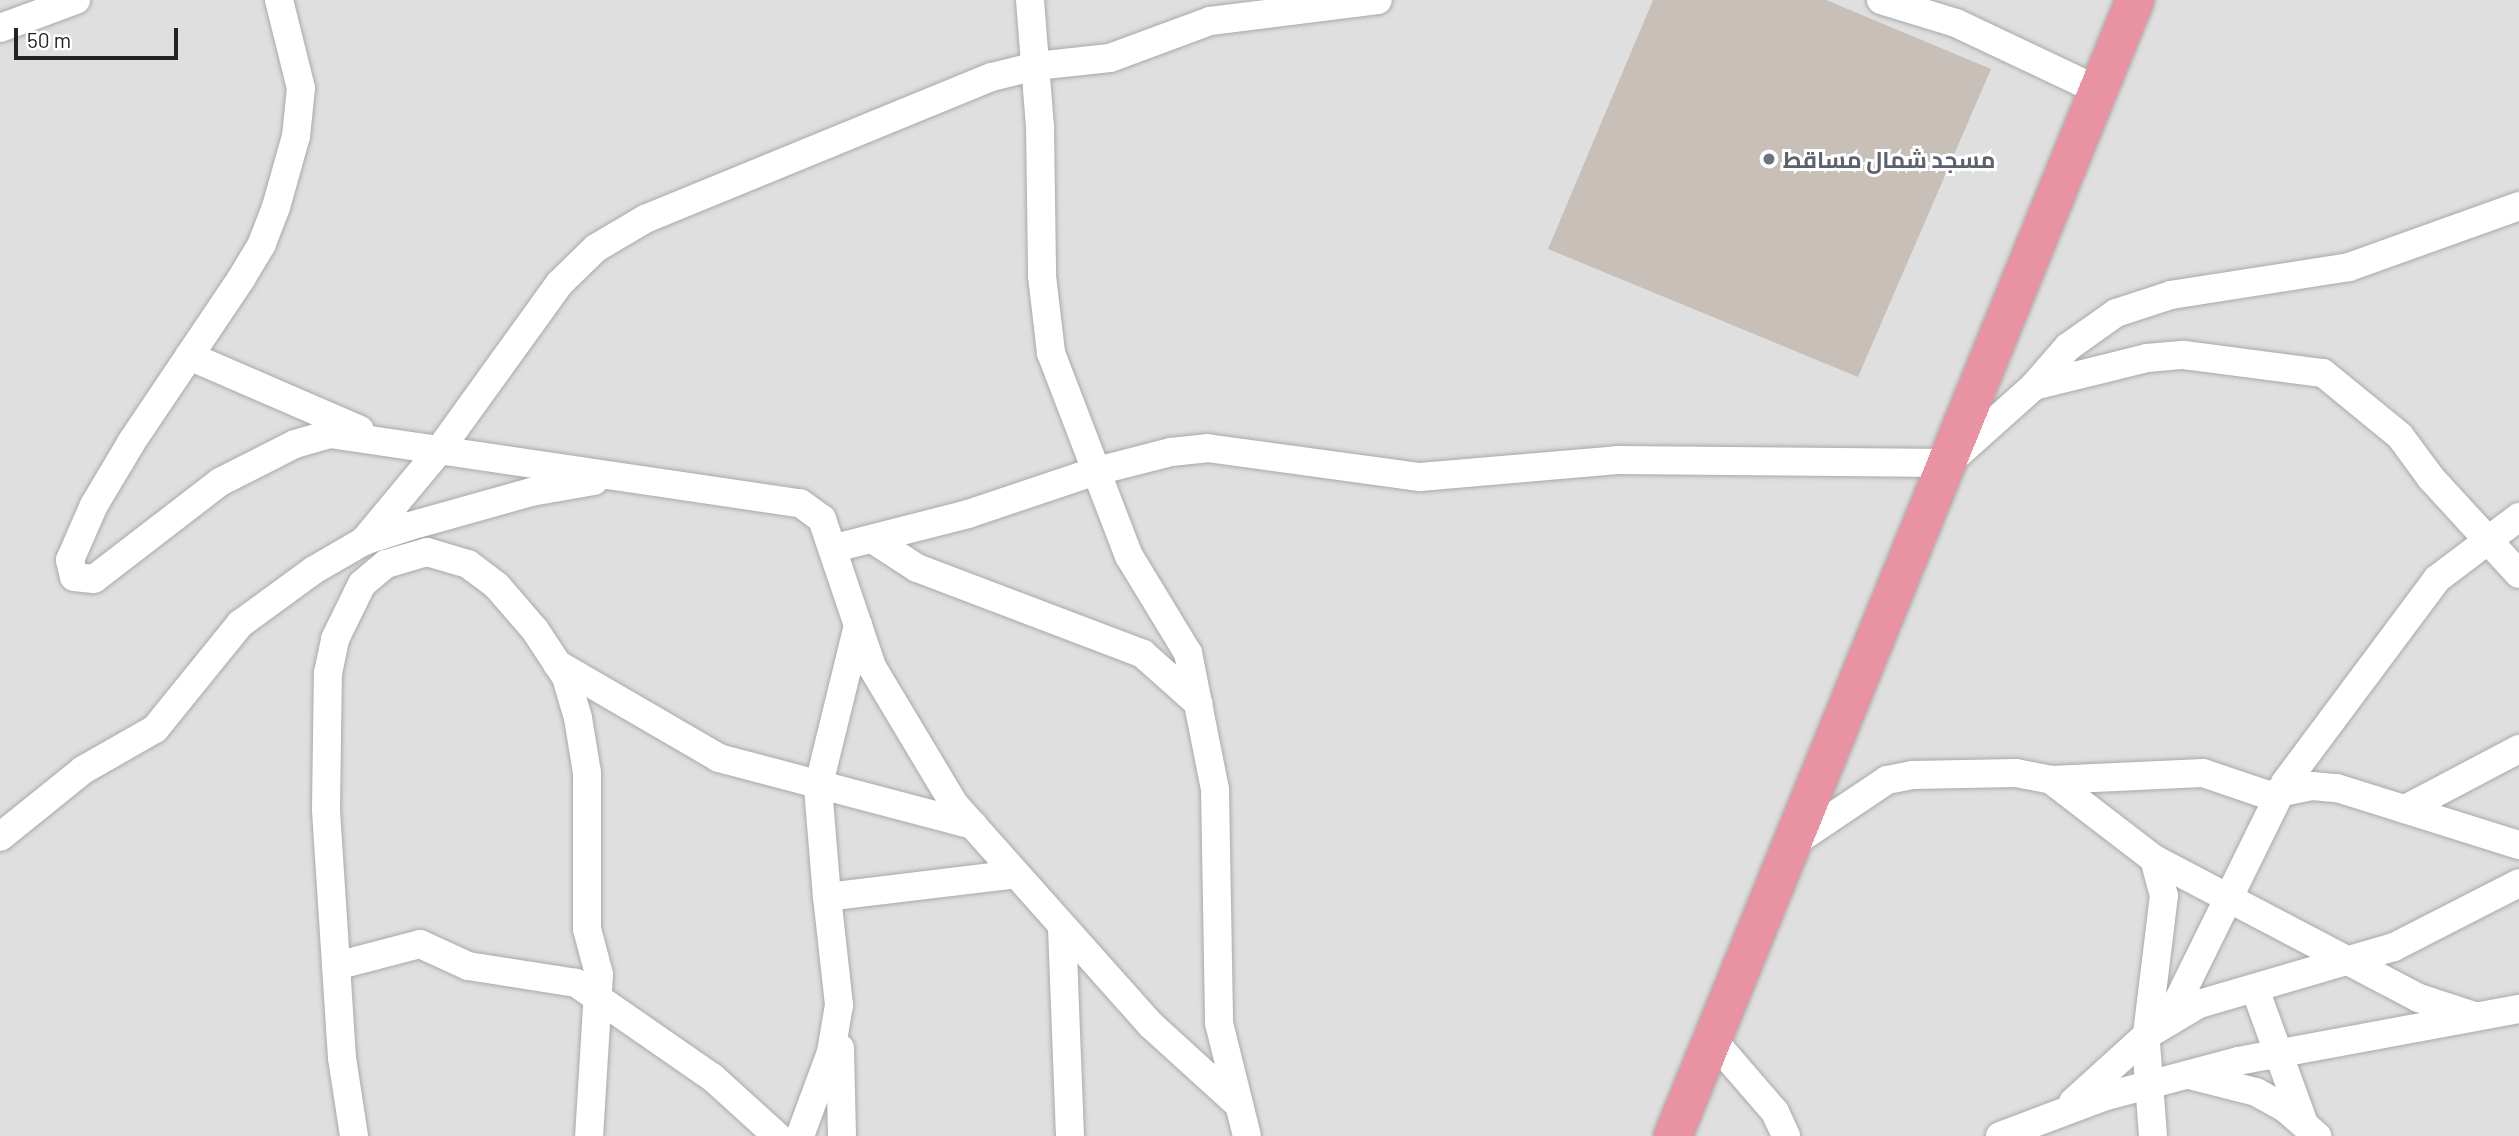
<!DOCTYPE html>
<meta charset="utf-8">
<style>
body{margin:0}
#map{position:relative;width:2519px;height:1136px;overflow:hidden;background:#f2efe9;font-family:Barlow,Cairo,sans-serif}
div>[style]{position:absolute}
.residential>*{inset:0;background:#e0dfdf}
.building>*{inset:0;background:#c7bfb8}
.roads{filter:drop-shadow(0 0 2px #a9a9a9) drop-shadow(0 0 2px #a9a9a9)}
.minor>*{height:28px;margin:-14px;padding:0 14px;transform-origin:14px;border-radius:14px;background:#fff}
.highway>*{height:38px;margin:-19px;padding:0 19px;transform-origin:19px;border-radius:19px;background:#e892a2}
.dots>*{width:19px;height:19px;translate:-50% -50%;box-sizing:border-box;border:4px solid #fff;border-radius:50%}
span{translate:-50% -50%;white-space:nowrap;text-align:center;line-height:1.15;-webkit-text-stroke:6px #fff;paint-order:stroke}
.worship-label{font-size:23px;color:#5b616d;font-weight:700}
.left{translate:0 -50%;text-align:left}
.scale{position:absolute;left:14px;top:28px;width:164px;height:32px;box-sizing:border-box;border:4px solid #222;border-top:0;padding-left:9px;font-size:21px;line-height:24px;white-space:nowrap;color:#222;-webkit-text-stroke:5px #fff;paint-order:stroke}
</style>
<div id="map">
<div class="residential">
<div style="clip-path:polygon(0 0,2519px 0,2519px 1136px,0 1136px)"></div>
</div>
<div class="building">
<div style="clip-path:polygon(1653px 0,1826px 0,1991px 69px,1858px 377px,1548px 249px)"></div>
</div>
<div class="roads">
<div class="minor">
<div style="left:279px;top:0;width:91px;rotate:76deg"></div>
<div style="left:301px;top:88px;width:48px;rotate:95.9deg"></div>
<div style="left:296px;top:136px;width:74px;rotate:105.7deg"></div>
<div style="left:276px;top:207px;width:40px;rotate:111deg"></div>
<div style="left:262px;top:244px;width:41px;rotate:121deg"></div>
<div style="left:241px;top:279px;width:197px;rotate:123.9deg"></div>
<div style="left:131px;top:443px;width:72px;rotate:120.8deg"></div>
<div style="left:94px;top:505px;width:60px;rotate:113.6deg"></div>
<div style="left:70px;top:560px;width:17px;rotate:77deg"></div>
<div style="left:74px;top:577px;width:20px;rotate:6deg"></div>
<div style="left:94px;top:579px;width:159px;rotate:-37.6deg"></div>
<div style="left:220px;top:482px;width:84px;rotate:-26.9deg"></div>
<div style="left:295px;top:444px;width:36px;rotate:-16deg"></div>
<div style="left:330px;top:434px;width:475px;rotate:8.4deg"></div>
<div style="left:800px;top:503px;width:27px;rotate:36deg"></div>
<div style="left:822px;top:519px;width:156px;rotate:71.3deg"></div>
<div style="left:872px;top:667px;width:160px;rotate:59.1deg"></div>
<div style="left:954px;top:804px;width:296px;rotate:48.3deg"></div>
<div style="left:1151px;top:1025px;width:119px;rotate:42.3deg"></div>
<div style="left:1030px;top:0;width:126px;rotate:85.5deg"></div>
<div style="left:1040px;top:126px;width:150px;rotate:89.2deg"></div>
<div style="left:1042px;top:276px;width:78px;rotate:83.3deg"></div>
<div style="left:1051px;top:353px;width:217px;rotate:69deg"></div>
<div style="left:1129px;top:556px;width:114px;rotate:58.7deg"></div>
<div style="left:1188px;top:653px;width:139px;rotate:78.8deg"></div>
<div style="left:1215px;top:789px;width:234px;rotate:89deg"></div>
<div style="left:1219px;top:1023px;width:116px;rotate:76.1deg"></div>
<div style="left:1881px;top:0;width:78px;rotate:17deg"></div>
<div style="left:1956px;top:23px;width:157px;rotate:25.3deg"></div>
<div style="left:0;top:28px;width:81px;rotate:-20.2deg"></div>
<div style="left:189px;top:356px;width:186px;rotate:23.4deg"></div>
<div style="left:2034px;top:386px;width:116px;rotate:-13.9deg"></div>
<div style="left:2147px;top:358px;width:37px;rotate:-5deg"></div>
<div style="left:2184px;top:355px;width:140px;rotate:7.4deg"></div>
<div style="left:2323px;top:373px;width:99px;rotate:39.3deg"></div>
<div style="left:2400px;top:436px;width:52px;rotate:53.6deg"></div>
<div style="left:2431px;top:478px;width:130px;rotate:47.5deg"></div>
<div style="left:872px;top:539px;width:54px;rotate:32.8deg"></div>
<div style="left:917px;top:568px;width:242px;rotate:20.8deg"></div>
<div style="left:1143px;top:654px;width:74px;rotate:41.7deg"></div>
<div style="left:364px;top:541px;width:116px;rotate:-50.3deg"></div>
<div style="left:438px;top:452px;width:208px;rotate:-54.2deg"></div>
<div style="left:560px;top:283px;width:50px;rotate:-44.2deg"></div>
<div style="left:596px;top:248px;width:57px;rotate:-30.6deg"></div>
<div style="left:645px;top:219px;width:375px;rotate:-22.3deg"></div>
<div style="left:992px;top:77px;width:45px;rotate:-14deg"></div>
<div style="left:1036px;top:66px;width:74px;rotate:-6.2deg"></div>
<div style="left:1110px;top:58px;width:107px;rotate:-20.3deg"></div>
<div style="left:1210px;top:21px;width:169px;rotate:-7.1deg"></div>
<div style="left:835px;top:548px;width:137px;rotate:-14.3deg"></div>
<div style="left:968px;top:514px;width:132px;rotate:-18.6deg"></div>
<div style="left:1093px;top:472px;width:81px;rotate:-14.4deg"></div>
<div style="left:1171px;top:452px;width:36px;rotate:-6deg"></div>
<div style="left:1207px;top:448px;width:215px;rotate:7.8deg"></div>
<div style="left:1420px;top:477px;width:198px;rotate:-4.9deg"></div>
<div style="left:1617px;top:460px;width:331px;rotate:0.5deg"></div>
<div style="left:1948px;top:463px;width:115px;rotate:-41.8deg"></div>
<div style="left:2034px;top:386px;width:52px;rotate:-48.9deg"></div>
<div style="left:2068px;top:347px;width:59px;rotate:-35.3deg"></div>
<div style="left:2116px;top:313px;width:58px;rotate:-18.1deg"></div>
<div style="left:2171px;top:295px;width:180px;rotate:-8.9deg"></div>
<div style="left:2349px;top:267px;width:181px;rotate:-19.7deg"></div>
<div style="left:557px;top:664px;width:187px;rotate:30.1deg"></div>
<div style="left:719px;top:758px;width:263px;rotate:14.8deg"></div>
<div style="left:2051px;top:780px;width:130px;rotate:37.5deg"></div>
<div style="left:2154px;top:859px;width:299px;rotate:27.7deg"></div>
<div style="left:2419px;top:998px;width:58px;rotate:18.1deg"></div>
<div style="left:2405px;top:809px;width:129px;rotate:-27.8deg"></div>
<div style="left:0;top:837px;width:107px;rotate:-38.9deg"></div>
<div style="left:83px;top:770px;width:83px;rotate:-29.7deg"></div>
<div style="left:155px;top:729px;width:135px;rotate:-51deg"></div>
<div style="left:240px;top:624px;width:92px;rotate:-36.1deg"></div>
<div style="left:314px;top:570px;width:58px;rotate:-30.1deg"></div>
<div style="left:364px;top:541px;width:48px;rotate:-18.1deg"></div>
<div style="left:410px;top:526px;width:126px;rotate:-15.7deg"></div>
<div style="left:531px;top:492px;width:64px;rotate:-9.9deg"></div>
<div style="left:1793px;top:843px;width:113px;rotate:-33.8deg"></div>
<div style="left:1887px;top:780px;width:25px;rotate:-11deg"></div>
<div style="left:1912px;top:775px;width:104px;rotate:-1.1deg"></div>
<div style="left:2016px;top:773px;width:36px;rotate:11deg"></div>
<div style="left:2051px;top:780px;width:152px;rotate:-2.6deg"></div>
<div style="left:2203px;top:773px;width:69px;rotate:18.7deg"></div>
<div style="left:2268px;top:795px;width:45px;rotate:-11.6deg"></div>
<div style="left:2312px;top:786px;width:25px;rotate:5deg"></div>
<div style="left:2337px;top:788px;width:191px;rotate:17.4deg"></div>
<div style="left:827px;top:897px;width:109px;rotate:-94.7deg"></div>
<div style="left:818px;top:788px;width:168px;rotate:-76.2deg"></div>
<div style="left:1062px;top:928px;width:208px;rotate:87.8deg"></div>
<div style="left:336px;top:966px;width:87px;rotate:-14.7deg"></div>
<div style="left:420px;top:944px;width:53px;rotate:24.6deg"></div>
<div style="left:468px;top:966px;width:109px;rotate:8.9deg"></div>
<div style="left:576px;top:983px;width:165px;rotate:34.7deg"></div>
<div style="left:712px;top:1077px;width:88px;rotate:42.2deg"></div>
<div style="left:2255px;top:989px;width:140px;rotate:70deg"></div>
<div style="left:2169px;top:1019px;width:263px;rotate:-63.8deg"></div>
<div style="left:2285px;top:783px;width:254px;rotate:-53.3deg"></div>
<div style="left:2437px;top:579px;width:103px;rotate:-37.1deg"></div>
<div style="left:1712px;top:1039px;width:96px;rotate:49.2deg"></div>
<div style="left:1775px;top:1112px;width:26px;rotate:65deg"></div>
<div style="left:840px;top:1048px;width:88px;rotate:88.7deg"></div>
<div style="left:2193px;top:1076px;width:65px;rotate:14.3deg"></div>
<div style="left:2256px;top:1092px;width:33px;rotate:29deg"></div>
<div style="left:2285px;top:1108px;width:43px;rotate:41.2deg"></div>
<div style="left:2073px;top:1102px;width:100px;rotate:-42.2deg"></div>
<div style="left:2147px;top:1035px;width:61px;rotate:-30.8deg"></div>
<div style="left:2199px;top:1004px;width:203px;rotate:-16.3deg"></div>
<div style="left:2394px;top:947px;width:140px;rotate:-27.1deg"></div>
<div style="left:354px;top:1136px;width:79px;rotate:-98.7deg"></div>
<div style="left:342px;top:1058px;width:250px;rotate:-93.7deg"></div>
<div style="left:326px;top:809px;width:136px;rotate:-89.2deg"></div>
<div style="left:328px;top:673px;width:35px;rotate:-78deg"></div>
<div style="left:335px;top:639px;width:61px;rotate:-63.9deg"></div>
<div style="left:362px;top:584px;width:31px;rotate:-40deg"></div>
<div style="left:386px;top:564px;width:43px;rotate:-16.3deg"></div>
<div style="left:427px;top:552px;width:43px;rotate:16.3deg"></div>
<div style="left:468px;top:564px;width:36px;rotate:37deg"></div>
<div style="left:497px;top:586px;width:58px;rotate:49.2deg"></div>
<div style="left:535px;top:630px;width:56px;rotate:56.6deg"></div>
<div style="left:566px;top:677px;width:43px;rotate:73.7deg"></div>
<div style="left:578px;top:718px;width:56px;rotate:80.7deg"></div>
<div style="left:587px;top:773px;width:156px;rotate:90deg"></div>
<div style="left:587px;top:929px;width:47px;rotate:75.1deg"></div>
<div style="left:599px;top:974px;width:162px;rotate:93.5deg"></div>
<div style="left:800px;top:1136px;width:90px;rotate:-69.7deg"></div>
<div style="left:831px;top:1052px;width:48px;rotate:-80.3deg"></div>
<div style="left:839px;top:1005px;width:109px;rotate:-96.3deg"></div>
<div style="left:827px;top:897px;width:190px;rotate:-6.9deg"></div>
<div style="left:2000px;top:1136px;width:110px;rotate:-20.7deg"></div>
<div style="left:2103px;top:1097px;width:140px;rotate:-14.9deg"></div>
<div style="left:2238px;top:1061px;width:286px;rotate:-10.5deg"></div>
<div style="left:2153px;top:1136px;width:94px;rotate:-94.3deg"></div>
<div style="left:2146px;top:1042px;width:147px;rotate:-83deg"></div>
<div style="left:2164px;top:896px;width:38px;rotate:-105deg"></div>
</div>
<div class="highway">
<div style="left:1673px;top:1136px;width:1226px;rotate:-67.87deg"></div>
</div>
</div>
<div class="dots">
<div style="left:1769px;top:159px;background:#6b7280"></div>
</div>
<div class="worship-label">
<span class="left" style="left:1783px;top:159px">مسجد شمال مساقط</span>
</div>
<div class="scale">50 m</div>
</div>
